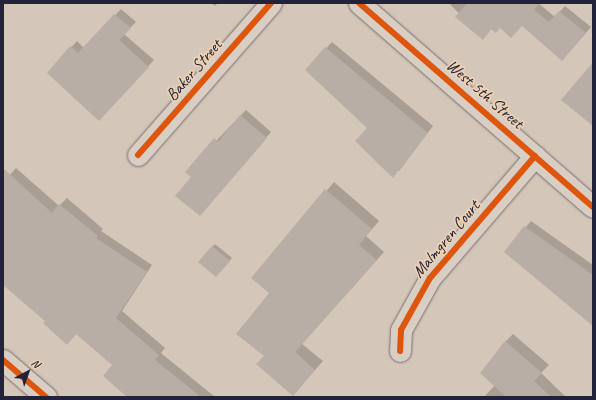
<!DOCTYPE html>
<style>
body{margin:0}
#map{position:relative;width:596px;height:400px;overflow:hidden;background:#d4c6b8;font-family:Caveat,sans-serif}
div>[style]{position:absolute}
.shadow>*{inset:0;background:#0003}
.building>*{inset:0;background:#b8aea5}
.roads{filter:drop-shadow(0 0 1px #76706f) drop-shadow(0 0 1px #76706f)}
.street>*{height:21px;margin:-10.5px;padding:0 10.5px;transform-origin:10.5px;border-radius:10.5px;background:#d8cec4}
.cycleway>*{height:6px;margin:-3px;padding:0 3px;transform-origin:3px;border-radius:3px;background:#de560e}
span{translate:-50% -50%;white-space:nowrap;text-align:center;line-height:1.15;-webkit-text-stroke:3.5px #ecd1b3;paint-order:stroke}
.street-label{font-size:17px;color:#22223b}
.frame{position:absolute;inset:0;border:4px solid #22223b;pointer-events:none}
.north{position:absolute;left:8px;top:352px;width:40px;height:40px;-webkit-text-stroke:3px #ecd1b3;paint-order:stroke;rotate:41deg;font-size:11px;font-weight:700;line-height:16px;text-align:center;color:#22223b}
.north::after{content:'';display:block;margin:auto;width:14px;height:18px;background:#22223b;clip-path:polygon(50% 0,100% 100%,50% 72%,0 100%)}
</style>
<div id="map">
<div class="shadow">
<div style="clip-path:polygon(211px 3px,218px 3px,215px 6px)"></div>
<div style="clip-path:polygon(449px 3px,538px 3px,555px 17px,565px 6px,591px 27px,562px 60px,522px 25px,492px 28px,483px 39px)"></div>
<div style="clip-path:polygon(121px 9px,136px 22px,124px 34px,154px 60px,104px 114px,48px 73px,77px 41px,84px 48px)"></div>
<div style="clip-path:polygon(332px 42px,433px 126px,399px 171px,368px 128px,306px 70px)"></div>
<div style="clip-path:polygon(246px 110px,271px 132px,205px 209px,192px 176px,186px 172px)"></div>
<div style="clip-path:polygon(16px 168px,59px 206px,67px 198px,103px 229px,101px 231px,152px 265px,122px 311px,165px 348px,161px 353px,215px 397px,130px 397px,113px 365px,77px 333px,73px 338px,46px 320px,3px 284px,3px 182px)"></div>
<div style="clip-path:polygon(334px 182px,379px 221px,366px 236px,384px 252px,302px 344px,323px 361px,293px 395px,265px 356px,270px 293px,253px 278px)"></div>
<div style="clip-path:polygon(531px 221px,593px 265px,593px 325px,506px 251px)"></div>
<div style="clip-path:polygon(215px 244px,232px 258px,219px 273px,212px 247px)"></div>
<div style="clip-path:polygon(513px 334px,549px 365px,541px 373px,566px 397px,484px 397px,495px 385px,505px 342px)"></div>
</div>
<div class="building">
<div style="clip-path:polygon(467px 3px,540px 3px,534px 10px,549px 22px,559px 11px,586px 33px,562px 61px,522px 26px,511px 38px,500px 28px,496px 33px,491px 29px,483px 40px,455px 17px)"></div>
<div style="clip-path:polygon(114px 14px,131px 28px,119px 40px,149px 67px,99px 121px,47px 73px,70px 46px,78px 53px)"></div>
<div style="clip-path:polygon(325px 47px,428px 133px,393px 178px,355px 141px,367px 128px,305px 70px)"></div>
<div style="clip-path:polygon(593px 62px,593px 126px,561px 100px)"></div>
<div style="clip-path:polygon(240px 115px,267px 138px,200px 216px,175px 196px,191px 177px,185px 172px,214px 138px,218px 142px)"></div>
<div style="clip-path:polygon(3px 168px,52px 213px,59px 204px,98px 236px,96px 238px,147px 272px,116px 318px,159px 355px,155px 360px,201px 397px,127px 397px,103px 376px,112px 365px,76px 334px,67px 345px,43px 323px,45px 321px,3px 285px)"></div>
<div style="clip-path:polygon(325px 189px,372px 229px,359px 245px,377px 260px,295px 352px,315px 370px,293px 396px,256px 364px,264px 356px,236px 334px,269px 293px,251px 278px)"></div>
<div style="clip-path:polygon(524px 226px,593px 275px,593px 326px,504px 252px)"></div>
<div style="clip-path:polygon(212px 246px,230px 261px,216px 277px,198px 262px)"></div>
<div style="clip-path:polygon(505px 341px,542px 373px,534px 381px,551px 397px,506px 397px,480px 373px)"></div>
</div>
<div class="roads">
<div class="street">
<div style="left:359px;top:3px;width:310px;rotate:41.1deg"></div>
<div style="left:138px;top:155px;width:202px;rotate:-48.8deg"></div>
<div style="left:400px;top:351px;width:21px;rotate:-87deg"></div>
<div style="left:401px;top:330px;width:60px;rotate:-60.9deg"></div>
<div style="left:430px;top:278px;width:161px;rotate:-49.3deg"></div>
<div style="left:3px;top:360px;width:57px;rotate:40.7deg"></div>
</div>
</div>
<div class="cycleway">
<div style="left:359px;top:3px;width:310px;rotate:41.1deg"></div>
<div style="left:138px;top:155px;width:202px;rotate:-48.8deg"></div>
<div style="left:400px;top:351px;width:21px;rotate:-87deg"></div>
<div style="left:401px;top:330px;width:60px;rotate:-60.9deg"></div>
<div style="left:430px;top:278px;width:161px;rotate:-49.3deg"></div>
<div style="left:3px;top:360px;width:57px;rotate:40.7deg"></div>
</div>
<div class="street-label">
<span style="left:194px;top:70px;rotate:-49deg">Baker Street</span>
<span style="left:485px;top:94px;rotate:41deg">West 5th Street</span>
<span style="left:446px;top:239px;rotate:-50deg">Malmgren Court</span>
</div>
<div class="frame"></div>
<div class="north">N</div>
</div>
